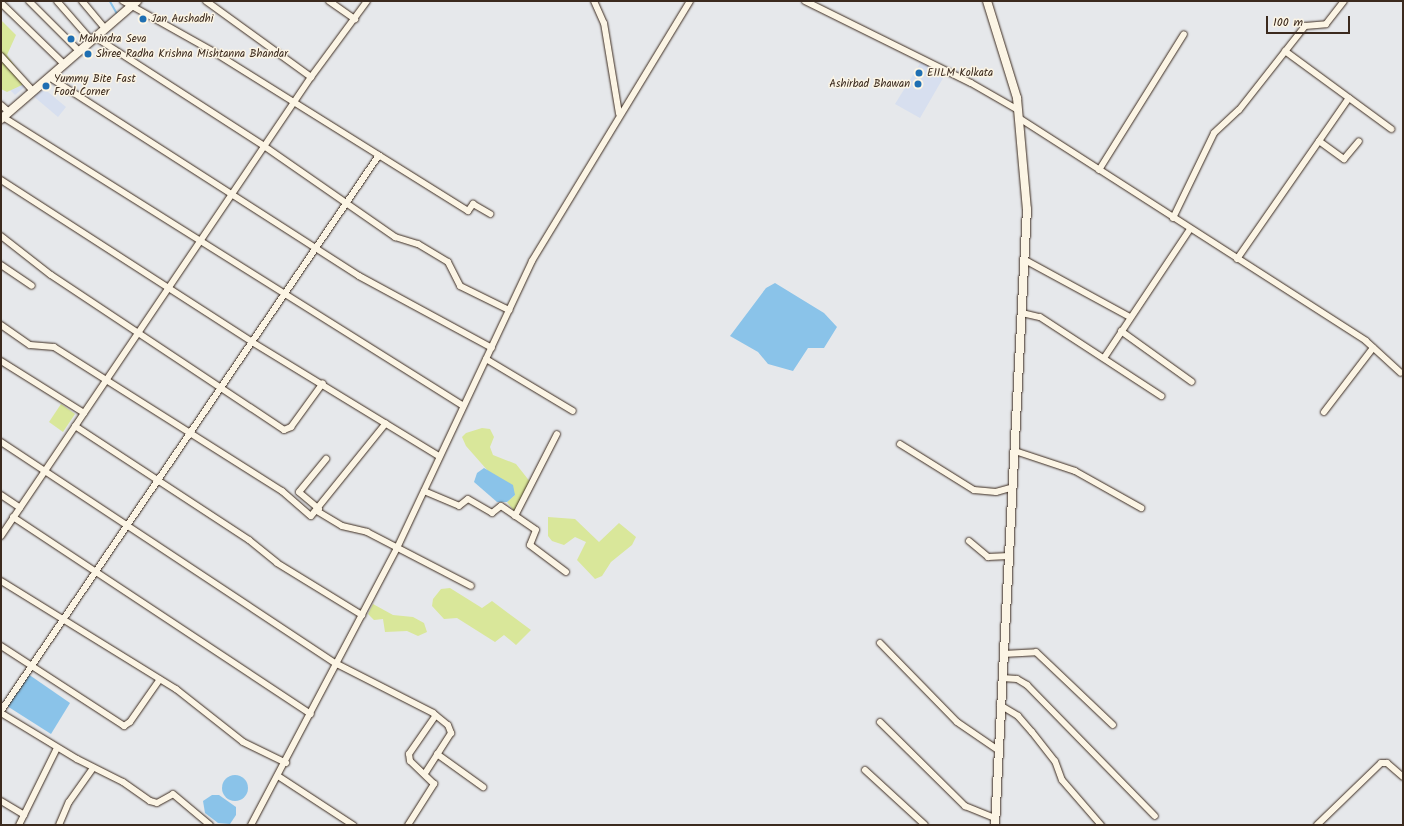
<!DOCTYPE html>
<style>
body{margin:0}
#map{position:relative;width:1404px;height:826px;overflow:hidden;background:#e6e8eb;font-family:Kalam,sans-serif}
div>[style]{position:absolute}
.built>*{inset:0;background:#d7dfef}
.green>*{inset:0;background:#d9e79a}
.water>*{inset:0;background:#8ac3e9}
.round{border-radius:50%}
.stream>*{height:1.5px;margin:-0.75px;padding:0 0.75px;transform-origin:0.75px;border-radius:0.75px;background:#8ac3e9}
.roads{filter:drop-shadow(0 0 1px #3b2a1e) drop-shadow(0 0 1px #3b2a1e)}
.street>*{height:6px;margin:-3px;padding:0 3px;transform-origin:3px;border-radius:3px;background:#fcf5e5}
.secondary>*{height:8px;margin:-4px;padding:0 4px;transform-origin:4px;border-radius:4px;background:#fcf5e5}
.dots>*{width:11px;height:11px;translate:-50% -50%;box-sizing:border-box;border:2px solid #fcf5e5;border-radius:50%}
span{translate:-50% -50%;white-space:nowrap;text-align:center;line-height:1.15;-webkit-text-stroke:3px #fcf5e5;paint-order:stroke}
.poi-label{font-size:11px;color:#3b2a1e}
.left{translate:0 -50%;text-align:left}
.right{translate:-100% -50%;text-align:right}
.frame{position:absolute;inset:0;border:2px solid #3b2a1e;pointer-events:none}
.scale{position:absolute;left:1266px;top:16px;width:84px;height:18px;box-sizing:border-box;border:2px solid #3b2a1e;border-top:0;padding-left:5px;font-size:12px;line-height:14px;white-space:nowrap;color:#3b2a1e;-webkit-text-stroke:3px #fcf5e5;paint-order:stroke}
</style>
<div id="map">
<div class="built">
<div style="clip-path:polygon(1px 61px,26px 86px,15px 95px,1px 81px)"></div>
<div style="clip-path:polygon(921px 62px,946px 73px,920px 118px,895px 104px)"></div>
<div style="clip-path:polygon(42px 87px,66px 107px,58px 117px,32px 95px)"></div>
</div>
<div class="green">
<div style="clip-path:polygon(1px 20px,16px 35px,7px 55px,24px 79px,22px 85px,7px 92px,1px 89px)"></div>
<div style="clip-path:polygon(61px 404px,75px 414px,63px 432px,49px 422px)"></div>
<div style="clip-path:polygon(482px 428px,490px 429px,494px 437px,490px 447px,493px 455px,516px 464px,531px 483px,528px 497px,515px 512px,507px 502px,515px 495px,496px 480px,466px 446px,462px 437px,466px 433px)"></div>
<div style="clip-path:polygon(548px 517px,575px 519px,599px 542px,619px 523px,636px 537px,632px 545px,611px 562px,602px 576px,595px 579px,577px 560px,586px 542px,575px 537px,564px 545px,552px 541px,548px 536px)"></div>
<div style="clip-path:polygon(450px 588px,482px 608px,492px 601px,531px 630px,516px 645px,504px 635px,495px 642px,457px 618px,444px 619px,432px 606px,433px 599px,441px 589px)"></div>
<div style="clip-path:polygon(373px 604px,393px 615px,413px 617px,424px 623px,427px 632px,418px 636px,407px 631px,385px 632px,383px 619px,374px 620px,368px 614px)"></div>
</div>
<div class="water">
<div style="clip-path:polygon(775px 283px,824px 313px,837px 327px,824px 348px,808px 348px,793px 371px,768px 364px,758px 352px,730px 336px,766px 288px)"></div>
<div style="clip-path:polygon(484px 468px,513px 485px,515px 495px,507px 502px,497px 502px,474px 482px,477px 473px)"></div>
<div style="clip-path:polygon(28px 674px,70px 703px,51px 734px,7px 706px)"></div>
<div class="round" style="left:222px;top:775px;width:26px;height:26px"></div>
<div style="clip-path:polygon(212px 795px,219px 795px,236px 807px,236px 815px,230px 824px,218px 823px,205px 813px,203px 801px)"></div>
</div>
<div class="stream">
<div style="left:110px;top:1px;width:14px;rotate:60deg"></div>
</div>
<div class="roads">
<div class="street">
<div style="left:29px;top:1px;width:71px;rotate:45deg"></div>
<div style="left:57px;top:1px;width:52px;rotate:48.9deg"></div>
<div style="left:82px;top:1px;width:35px;rotate:50deg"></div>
<div style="left:123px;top:1px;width:102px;rotate:29.3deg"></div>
<div style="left:212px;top:51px;width:302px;rotate:32deg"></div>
<div style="left:468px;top:211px;width:9px;rotate:-54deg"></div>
<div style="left:473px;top:204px;width:20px;rotate:30deg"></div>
<div style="left:206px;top:1px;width:130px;rotate:35.9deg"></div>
<div style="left:329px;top:1px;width:32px;rotate:35deg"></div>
<div style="left:594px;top:1px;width:24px;rotate:66deg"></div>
<div style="left:604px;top:23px;width:92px;rotate:80.6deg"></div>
<div style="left:805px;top:1px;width:185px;rotate:26.3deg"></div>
<div style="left:971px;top:83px;width:54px;rotate:29.9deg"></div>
<div style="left:1px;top:3px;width:88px;rotate:44.1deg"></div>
<div style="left:95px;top:37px;width:201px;rotate:32.8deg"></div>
<div style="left:264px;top:146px;width:160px;rotate:34.8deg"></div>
<div style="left:395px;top:237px;width:24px;rotate:17deg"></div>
<div style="left:418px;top:244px;width:35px;rotate:31deg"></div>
<div style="left:448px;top:262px;width:27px;rotate:63deg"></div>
<div style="left:460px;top:286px;width:55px;rotate:26.1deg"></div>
<div style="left:1285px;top:51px;width:132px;rotate:36.3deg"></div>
<div style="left:1px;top:56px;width:47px;rotate:47.6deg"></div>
<div style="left:49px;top:77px;width:368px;rotate:32.7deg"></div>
<div style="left:359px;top:276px;width:151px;rotate:28.4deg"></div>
<div style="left:1px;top:105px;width:11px;rotate:41deg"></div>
<div style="left:3px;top:117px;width:542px;rotate:32.11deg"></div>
<div style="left:1019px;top:118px;width:412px;rotate:32.7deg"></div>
<div style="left:1366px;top:341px;width:47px;rotate:42.4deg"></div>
<div style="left:1319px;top:141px;width:31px;rotate:36deg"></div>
<div style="left:1344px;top:159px;width:23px;rotate:-50deg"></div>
<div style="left:1099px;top:170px;width:160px;rotate:-58deg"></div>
<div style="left:1px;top:180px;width:299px;rotate:32.8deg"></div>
<div style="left:252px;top:342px;width:219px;rotate:31.4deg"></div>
<div style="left:1173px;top:218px;width:94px;rotate:-64.2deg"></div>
<div style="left:1214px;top:133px;width:34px;rotate:-43deg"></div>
<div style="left:1239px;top:110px;width:107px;rotate:-51.8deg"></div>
<div style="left:1305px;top:26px;width:21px;rotate:-5deg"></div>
<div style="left:1326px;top:24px;width:29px;rotate:-52deg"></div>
<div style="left:1px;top:236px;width:63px;rotate:38deg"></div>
<div style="left:51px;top:275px;width:280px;rotate:33.6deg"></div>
<div style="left:284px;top:430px;width:8px;rotate:-23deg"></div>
<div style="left:291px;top:427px;width:54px;rotate:-54deg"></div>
<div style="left:1237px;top:259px;width:196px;rotate:-55.2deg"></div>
<div style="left:1025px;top:260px;width:119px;rotate:28.5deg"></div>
<div style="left:1px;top:265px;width:37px;rotate:34deg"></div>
<div style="left:1022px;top:313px;width:18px;rotate:13deg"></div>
<div style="left:1040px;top:317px;width:145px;rotate:33.1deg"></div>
<div style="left:1px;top:325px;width:35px;rotate:35deg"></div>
<div style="left:30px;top:345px;width:24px;rotate:5deg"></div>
<div style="left:54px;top:347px;width:270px;rotate:32.3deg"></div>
<div style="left:282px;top:491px;width:38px;rotate:41deg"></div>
<div style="left:311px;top:516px;width:119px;rotate:-51.1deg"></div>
<div style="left:1121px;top:331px;width:87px;rotate:35.7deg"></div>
<div style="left:1104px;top:358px;width:155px;rotate:-56.3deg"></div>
<div style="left:486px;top:359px;width:101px;rotate:30.9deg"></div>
<div style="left:1px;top:361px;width:98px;rotate:32.1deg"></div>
<div style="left:1324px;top:412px;width:81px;rotate:-52.6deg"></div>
<div style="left:75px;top:426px;width:208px;rotate:33.2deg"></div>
<div style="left:249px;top:540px;width:36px;rotate:39deg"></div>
<div style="left:277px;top:563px;width:100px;rotate:31.5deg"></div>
<div style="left:1px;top:442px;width:403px;rotate:33.5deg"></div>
<div style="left:337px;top:664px;width:108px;rotate:27deg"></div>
<div style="left:433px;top:713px;width:19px;rotate:39deg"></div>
<div style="left:448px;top:725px;width:9px;rotate:69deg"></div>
<div style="left:451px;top:733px;width:46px;rotate:122.7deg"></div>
<div style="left:900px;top:444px;width:87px;rotate:31.9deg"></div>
<div style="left:974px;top:490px;width:22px;rotate:5deg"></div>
<div style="left:996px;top:492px;width:18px;rotate:-16deg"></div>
<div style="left:1015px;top:451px;width:63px;rotate:18.4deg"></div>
<div style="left:1075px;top:471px;width:76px;rotate:29.3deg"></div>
<div style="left:424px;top:491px;width:38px;rotate:23deg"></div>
<div style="left:459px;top:506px;width:11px;rotate:-38deg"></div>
<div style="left:468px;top:499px;width:28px;rotate:30deg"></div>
<div style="left:492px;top:513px;width:11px;rotate:-38deg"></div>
<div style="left:501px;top:506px;width:42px;rotate:34.4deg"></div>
<div style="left:536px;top:530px;width:16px;rotate:112deg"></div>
<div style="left:530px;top:545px;width:45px;rotate:36.9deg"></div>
<div style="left:1px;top:495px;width:23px;rotate:34deg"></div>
<div style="left:319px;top:509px;width:26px;rotate:-140deg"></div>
<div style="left:299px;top:492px;width:43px;rotate:-50.7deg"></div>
<div style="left:317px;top:511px;width:29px;rotate:31deg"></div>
<div style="left:342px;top:526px;width:26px;rotate:13deg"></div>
<div style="left:367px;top:532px;width:117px;rotate:27.4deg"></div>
<div style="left:515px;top:516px;width:92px;rotate:-62.9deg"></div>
<div style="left:13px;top:517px;width:357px;rotate:33.5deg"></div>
<div style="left:1px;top:536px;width:554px;rotate:-55.97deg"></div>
<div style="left:311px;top:77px;width:94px;rotate:-53.6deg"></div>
<div style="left:969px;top:541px;width:25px;rotate:40deg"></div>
<div style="left:988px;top:557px;width:21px;rotate:-3deg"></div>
<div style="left:1px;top:581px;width:206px;rotate:31.7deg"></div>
<div style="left:176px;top:689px;width:85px;rotate:38.3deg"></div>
<div style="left:243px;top:742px;width:48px;rotate:26deg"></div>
<div style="left:880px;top:643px;width:110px;rotate:45.7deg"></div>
<div style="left:957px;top:722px;width:50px;rotate:34.3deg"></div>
<div style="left:1px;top:646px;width:147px;rotate:33deg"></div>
<div style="left:124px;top:726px;width:7px;rotate:-34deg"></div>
<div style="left:130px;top:722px;width:52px;rotate:-55.1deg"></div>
<div style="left:1003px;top:654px;width:33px;rotate:-3deg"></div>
<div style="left:1036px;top:652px;width:106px;rotate:43.5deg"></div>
<div style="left:1002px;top:678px;width:15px;rotate:4deg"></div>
<div style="left:1017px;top:679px;width:12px;rotate:31deg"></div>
<div style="left:1027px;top:685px;width:183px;rotate:45.7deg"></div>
<div style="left:1000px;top:705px;width:21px;rotate:31deg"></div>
<div style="left:1018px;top:716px;width:21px;rotate:49deg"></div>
<div style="left:1032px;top:732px;width:37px;rotate:52deg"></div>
<div style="left:1055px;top:761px;width:20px;rotate:70deg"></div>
<div style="left:1062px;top:780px;width:60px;rotate:49.1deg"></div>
<div style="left:1px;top:711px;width:672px;rotate:-55.79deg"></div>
<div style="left:1px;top:713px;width:89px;rotate:31.2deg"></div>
<div style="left:77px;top:759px;width:51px;rotate:26.6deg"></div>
<div style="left:123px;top:782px;width:33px;rotate:35deg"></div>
<div style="left:150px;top:801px;width:7px;rotate:16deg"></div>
<div style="left:157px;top:803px;width:18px;rotate:-29deg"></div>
<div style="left:173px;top:794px;width:48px;rotate:40deg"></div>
<div style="left:880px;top:722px;width:120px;rotate:44.7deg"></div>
<div style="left:965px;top:806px;width:32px;rotate:22deg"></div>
<div style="left:437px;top:754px;width:57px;rotate:35.7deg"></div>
<div style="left:865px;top:770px;width:81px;rotate:42.5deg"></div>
<div style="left:278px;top:776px;width:90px;rotate:33.2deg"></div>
<div style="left:1px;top:801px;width:27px;rotate:31deg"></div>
<div style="left:19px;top:825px;width:86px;rotate:-63.7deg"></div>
<div style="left:59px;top:825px;width:25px;rotate:-67deg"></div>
<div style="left:69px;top:802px;width:42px;rotate:-54.8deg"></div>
<div style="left:251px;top:825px;width:313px;rotate:-62.2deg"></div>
<div style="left:397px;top:548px;width:317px;rotate:-64.8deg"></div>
<div style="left:532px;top:261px;width:304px;rotate:-58.7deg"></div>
<div style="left:408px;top:825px;width:49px;rotate:-57.6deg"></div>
<div style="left:434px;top:784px;width:33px;rotate:-136deg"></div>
<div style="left:410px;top:761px;width:7px;rotate:-98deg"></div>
<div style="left:409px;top:754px;width:47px;rotate:-55.3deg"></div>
<div style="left:1317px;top:825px;width:89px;rotate:-44.1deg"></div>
<div style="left:1381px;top:763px;width:6px"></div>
<div style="left:1387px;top:763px;width:21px;rotate:41deg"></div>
</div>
<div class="secondary">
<div style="left:987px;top:1px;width:102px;rotate:72.8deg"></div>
<div style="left:1017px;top:98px;width:111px;rotate:84.9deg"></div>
<div style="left:1027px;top:209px;width:617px;rotate:92.97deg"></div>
<div style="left:1px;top:119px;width:180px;rotate:-40.9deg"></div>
</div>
</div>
<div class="dots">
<div style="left:143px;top:19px;background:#1f6fb2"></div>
<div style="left:71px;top:39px;background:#1f6fb2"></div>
<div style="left:88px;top:54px;background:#1f6fb2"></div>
<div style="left:919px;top:73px;background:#1f6fb2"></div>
<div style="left:918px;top:84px;background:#1f6fb2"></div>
<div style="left:46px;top:86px;background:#1f6fb2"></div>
</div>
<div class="poi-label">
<span class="left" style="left:151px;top:19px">Jan Aushadhi</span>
<span class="left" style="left:79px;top:39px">Mahindra Seva</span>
<span class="left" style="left:96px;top:54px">Shree Radha Krishna Mishtanna Bhandar</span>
<span class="left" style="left:927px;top:73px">EIILM Kolkata</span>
<span class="left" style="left:54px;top:86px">Yummy Bite Fast<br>Food Corner</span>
<span class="right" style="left:910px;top:84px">Ashirbad Bhawan</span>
</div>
<div class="frame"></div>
<div class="scale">100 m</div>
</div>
